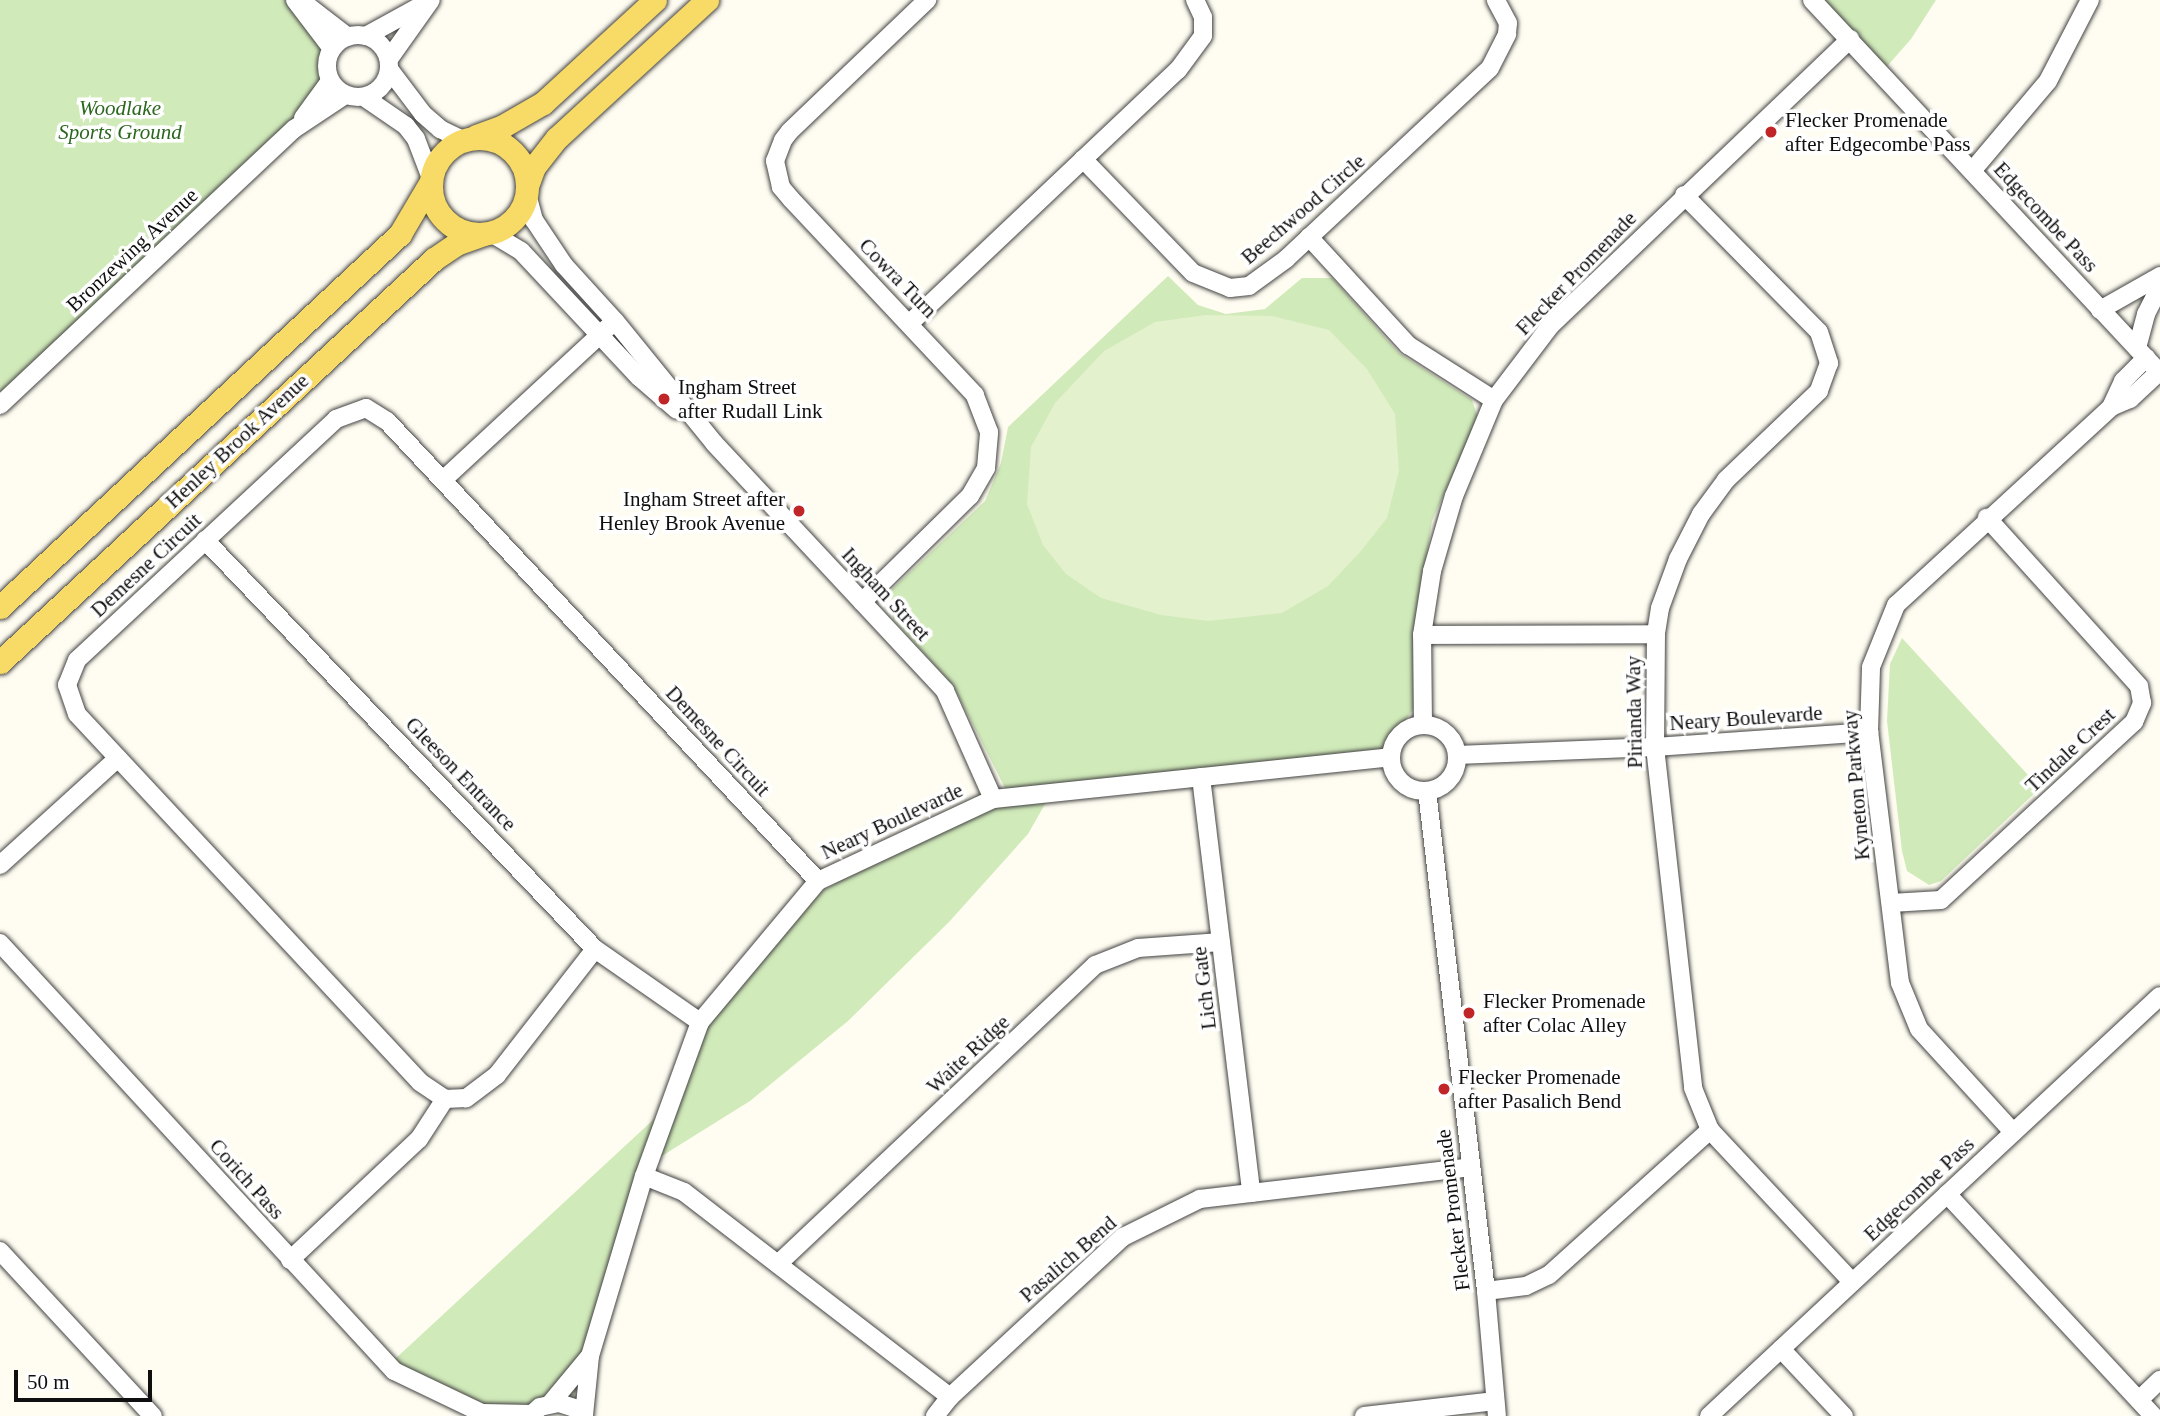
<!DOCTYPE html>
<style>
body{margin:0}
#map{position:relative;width:2160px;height:1416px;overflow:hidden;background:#fffdf1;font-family:"Times New Roman",serif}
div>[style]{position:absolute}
.green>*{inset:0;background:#d1eaba}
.pitch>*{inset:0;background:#e3f1cc}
.roads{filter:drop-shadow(0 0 2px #424242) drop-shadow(0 0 2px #424242)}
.minor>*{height:18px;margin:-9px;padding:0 9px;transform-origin:9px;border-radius:9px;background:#fff}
.minor>.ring{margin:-9px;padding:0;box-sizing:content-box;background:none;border:18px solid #fff;border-radius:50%}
.major>*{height:23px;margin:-11.5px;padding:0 11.5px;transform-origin:11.5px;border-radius:11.5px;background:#f8da67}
.major>.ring{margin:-11.5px;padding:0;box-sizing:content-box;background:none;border:23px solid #f8da67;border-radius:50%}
.dots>*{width:19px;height:19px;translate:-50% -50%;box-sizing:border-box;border:4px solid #fff;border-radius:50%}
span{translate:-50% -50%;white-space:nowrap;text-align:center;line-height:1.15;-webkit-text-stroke:7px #fff;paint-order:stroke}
.park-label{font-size:21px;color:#2b671e;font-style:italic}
.poi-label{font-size:21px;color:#0f0f0f}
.left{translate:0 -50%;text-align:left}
.right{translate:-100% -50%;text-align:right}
.street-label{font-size:21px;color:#0f0f0f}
.scale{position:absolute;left:14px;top:1370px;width:138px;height:32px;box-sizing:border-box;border:4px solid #0f0f0f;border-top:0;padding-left:9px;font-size:21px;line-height:24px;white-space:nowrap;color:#0f0f0f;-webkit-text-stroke:5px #fff;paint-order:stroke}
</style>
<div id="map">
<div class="green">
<div style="clip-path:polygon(0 0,286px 0,313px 31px,330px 60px,331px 87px,0 397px)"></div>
<div style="clip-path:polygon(1817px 0,1936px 0,1911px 39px,1883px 71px)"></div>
<div style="clip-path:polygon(1168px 276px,1198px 305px,1226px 314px,1265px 309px,1302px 278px,1332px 278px,1399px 353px,1472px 400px,1478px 418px,1432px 521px,1414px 637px,1414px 708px,1386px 748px,1007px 792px,953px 685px,893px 619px,891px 590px,985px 501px,1001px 463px,1008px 427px)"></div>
<div style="clip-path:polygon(1902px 638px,2040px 788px,1941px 881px,1929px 885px,1907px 871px,1902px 851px,1887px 721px,1890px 664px)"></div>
<div style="clip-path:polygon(1049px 797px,1028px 834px,949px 922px,848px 1021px,750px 1101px,649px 1164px,603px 1336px,569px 1405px,537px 1416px,451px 1397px,394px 1360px,667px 1107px,697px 1025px,740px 968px,825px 889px,884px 857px,997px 804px)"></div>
</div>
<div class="pitch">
<div style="clip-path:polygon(1206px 315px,1272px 316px,1329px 330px,1367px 369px,1395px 414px,1399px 471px,1387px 518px,1361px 551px,1328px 586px,1282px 613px,1208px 621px,1161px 615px,1101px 598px,1066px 574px,1043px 545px,1027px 504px,1031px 447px,1055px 403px,1104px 351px,1155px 322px)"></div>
</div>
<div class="roads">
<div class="minor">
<div style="left:295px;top:0;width:61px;rotate:52.9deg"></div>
<div style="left:1812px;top:0;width:510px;rotate:46.99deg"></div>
<div style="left:309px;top:7px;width:49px;rotate:37.6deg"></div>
<div class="ring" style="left:327px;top:35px;width:44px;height:44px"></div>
<div style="left:366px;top:36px;width:68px;rotate:-28.8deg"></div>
<div style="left:389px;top:59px;width:72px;rotate:-54.6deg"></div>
<div style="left:389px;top:69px;width:56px;rotate:52.9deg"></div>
<div style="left:423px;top:114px;width:23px;rotate:41deg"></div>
<div style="left:440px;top:129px;width:25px;rotate:26deg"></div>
<div style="left:364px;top:97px;width:51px;rotate:34.6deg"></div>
<div style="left:406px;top:126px;width:16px;rotate:52deg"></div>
<div style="left:416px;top:139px;width:42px;rotate:69deg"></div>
<div style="left:303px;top:118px;width:46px;rotate:-53.9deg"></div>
<div style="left:1083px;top:159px;width:158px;rotate:46deg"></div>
<div style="left:1193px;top:273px;width:40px;rotate:22deg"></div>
<div style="left:1230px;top:288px;width:19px;rotate:-6deg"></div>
<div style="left:1249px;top:286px;width:46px;rotate:-36.1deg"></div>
<div style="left:1286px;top:259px;width:279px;rotate:-43.1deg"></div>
<div style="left:1490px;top:68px;width:38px;rotate:-63deg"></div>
<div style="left:1507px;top:34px;width:11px;rotate:-85deg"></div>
<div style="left:1508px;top:23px;width:26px;rotate:-118deg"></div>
<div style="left:1972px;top:171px;width:118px;rotate:-49.8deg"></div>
<div style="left:2048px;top:81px;width:91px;rotate:-62.6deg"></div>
<div style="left:527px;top:194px;width:27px;rotate:75deg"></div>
<div style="left:534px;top:220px;width:54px;rotate:56.3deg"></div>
<div style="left:564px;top:265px;width:76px;rotate:47.7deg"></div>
<div style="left:615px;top:321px;width:157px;rotate:50.9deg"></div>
<div style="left:714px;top:443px;width:339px;rotate:47deg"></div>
<div style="left:945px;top:691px;width:118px;rotate:66deg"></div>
<div style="left:1684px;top:195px;width:192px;rotate:45.4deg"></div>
<div style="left:1819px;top:332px;width:33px;rotate:72deg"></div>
<div style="left:1829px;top:363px;width:30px;rotate:110deg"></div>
<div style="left:1819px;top:391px;width:129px;rotate:136.3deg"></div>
<div style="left:1726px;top:480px;width:42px;rotate:126.3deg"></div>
<div style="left:1701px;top:514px;width:51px;rotate:117.1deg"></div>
<div style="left:1678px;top:559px;width:52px;rotate:110.2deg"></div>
<div style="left:1660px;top:608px;width:26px;rotate:99deg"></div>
<div style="left:1656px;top:634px;width:113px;rotate:90.5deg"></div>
<div style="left:1655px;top:747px;width:343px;rotate:83.6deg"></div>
<div style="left:1693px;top:1088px;width:45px;rotate:68deg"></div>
<div style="left:1710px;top:1130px;width:208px;rotate:46.9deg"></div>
<div style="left:491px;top:233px;width:35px;rotate:31deg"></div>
<div style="left:521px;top:251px;width:173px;rotate:46.9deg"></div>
<div style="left:639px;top:377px;width:50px;rotate:41deg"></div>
<div style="left:1309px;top:237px;width:147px;rotate:47.5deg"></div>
<div style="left:1408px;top:345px;width:102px;rotate:32.6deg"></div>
<div style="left:2100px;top:310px;width:69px;rotate:-29.5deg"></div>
<div style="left:910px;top:323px;width:369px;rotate:-43.4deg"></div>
<div style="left:1178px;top:70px;width:42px;rotate:-53.7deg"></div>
<div style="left:1203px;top:36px;width:19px;rotate:-90deg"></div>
<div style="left:1203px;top:17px;width:19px;rotate:-115deg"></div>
<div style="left:2137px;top:348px;width:35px;rotate:-75deg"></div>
<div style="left:2146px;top:314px;width:30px;rotate:-63deg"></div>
<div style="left:0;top:405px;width:403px;rotate:-43.2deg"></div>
<div style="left:294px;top:129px;width:61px;rotate:-33.7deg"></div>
<div style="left:2111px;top:407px;width:29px;rotate:-65deg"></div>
<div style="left:2123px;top:381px;width:33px;rotate:-45deg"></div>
<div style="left:443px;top:480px;width:224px;rotate:-42.8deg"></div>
<div style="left:205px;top:540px;width:565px;rotate:46.36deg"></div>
<div style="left:595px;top:949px;width:128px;rotate:34.8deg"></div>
<div style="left:862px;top:602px;width:151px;rotate:-44.5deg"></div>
<div style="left:970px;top:496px;width:32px;rotate:-60deg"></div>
<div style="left:986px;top:468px;width:36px;rotate:-85deg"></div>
<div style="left:989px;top:432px;width:40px;rotate:-111deg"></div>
<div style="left:975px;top:395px;width:269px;rotate:-133.2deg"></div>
<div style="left:791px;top:199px;width:16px;rotate:-130deg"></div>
<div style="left:781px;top:187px;width:27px;rotate:-103deg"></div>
<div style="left:775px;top:161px;width:22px;rotate:-69deg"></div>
<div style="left:783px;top:140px;width:11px;rotate:-52deg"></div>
<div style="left:790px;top:131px;width:190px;rotate:-43.7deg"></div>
<div style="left:1422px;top:635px;width:234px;rotate:-0.2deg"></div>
<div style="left:1423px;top:725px;width:90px;rotate:-90.6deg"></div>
<div style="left:1422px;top:635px;width:65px;rotate:-81.1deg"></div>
<div style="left:1432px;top:571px;width:78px;rotate:-73.7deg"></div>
<div style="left:1454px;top:496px;width:104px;rotate:-67.4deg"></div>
<div style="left:1494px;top:400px;width:94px;rotate:-52.8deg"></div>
<div style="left:1551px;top:325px;width:414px;rotate:-43.7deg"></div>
<div class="ring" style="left:1391px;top:725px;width:48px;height:48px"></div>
<div style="left:1457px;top:755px;width:198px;rotate:-2.3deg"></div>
<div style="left:1655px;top:747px;width:215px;rotate:-4deg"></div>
<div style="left:1201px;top:777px;width:419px;rotate:83.1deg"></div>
<div style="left:1427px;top:791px;width:503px;rotate:83.27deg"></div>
<div style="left:1486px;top:1291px;width:125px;rotate:85deg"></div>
<div style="left:0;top:865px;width:159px;rotate:-42.2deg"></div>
<div style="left:1891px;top:903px;width:50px;rotate:-3.4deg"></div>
<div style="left:1941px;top:900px;width:263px;rotate:-42.7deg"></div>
<div style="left:2134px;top:722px;width:21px;rotate:-67deg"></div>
<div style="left:2142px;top:703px;width:17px;rotate:-100deg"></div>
<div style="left:2139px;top:686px;width:227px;rotate:-132.1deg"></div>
<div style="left:0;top:943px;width:582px;rotate:47.37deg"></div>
<div style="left:394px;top:1371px;width:104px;rotate:25.6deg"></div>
<div style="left:595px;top:949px;width:160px;rotate:127.9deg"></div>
<div style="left:497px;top:1075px;width:39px;rotate:143deg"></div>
<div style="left:466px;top:1098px;width:21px;rotate:177deg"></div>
<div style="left:445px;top:1099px;width:30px;rotate:-146deg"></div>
<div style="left:420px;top:1082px;width:503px;rotate:-132.99deg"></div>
<div style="left:77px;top:714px;width:31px;rotate:-109deg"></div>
<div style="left:67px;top:685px;width:27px;rotate:-68deg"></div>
<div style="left:77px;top:660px;width:354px;rotate:-42.9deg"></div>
<div style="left:336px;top:419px;width:32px;rotate:-20deg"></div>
<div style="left:366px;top:408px;width:25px;rotate:32deg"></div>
<div style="left:387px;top:421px;width:630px;rotate:46.86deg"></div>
<div style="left:2013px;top:1132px;width:139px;rotate:-132.4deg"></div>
<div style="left:1919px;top:1029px;width:50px;rotate:-112.4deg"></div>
<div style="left:1900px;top:983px;width:253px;rotate:-97deg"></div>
<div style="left:1869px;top:732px;width:65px;rotate:-88.2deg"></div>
<div style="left:1871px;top:667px;width:67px;rotate:-68deg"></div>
<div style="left:1896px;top:605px;width:292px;rotate:-42.6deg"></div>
<div style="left:2111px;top:407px;width:21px;rotate:-23deg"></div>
<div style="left:2130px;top:399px;width:40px;rotate:-43deg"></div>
<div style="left:644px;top:1176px;width:43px;rotate:21.8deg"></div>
<div style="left:684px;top:1192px;width:336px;rotate:37.6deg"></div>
<div style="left:1947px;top:1194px;width:303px;rotate:47.1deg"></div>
<div style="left:0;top:1251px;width:225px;rotate:47.2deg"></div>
<div style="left:290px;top:1260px;width:177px;rotate:-43.2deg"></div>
<div style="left:419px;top:1139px;width:48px;rotate:-57deg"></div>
<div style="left:778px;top:1264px;width:436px;rotate:-43.3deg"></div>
<div style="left:1095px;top:965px;width:46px;rotate:-21.6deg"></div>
<div style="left:1138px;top:948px;width:83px;rotate:-4.1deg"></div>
<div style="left:1486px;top:1291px;width:40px;rotate:-7.1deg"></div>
<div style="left:1526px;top:1286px;width:25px;rotate:-26deg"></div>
<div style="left:1549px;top:1275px;width:217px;rotate:-42deg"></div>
<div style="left:1781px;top:1349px;width:92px;rotate:46.8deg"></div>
<div style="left:2139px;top:1400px;width:29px;rotate:-44deg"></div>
<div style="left:550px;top:1404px;width:62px;rotate:-50.2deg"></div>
<div style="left:483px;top:1413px;width:49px;rotate:1.2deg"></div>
<div style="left:584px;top:1415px;width:59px;rotate:-84.2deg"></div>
<div style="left:590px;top:1356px;width:188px;rotate:-73.3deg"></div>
<div style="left:644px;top:1176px;width:164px;rotate:-70deg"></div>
<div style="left:700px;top:1022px;width:184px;rotate:-50.1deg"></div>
<div style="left:818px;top:881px;width:193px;rotate:-25.1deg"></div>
<div style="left:993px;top:799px;width:400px;rotate:-6deg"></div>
<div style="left:530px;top:1416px;width:13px;rotate:-42deg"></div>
<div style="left:540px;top:1407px;width:19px;rotate:-12deg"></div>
<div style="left:559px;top:1403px;width:19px;rotate:18deg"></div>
<div style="left:577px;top:1409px;width:10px;rotate:45deg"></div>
<div style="left:935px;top:1416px;width:24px;rotate:-52deg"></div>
<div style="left:950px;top:1397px;width:236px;rotate:-42.8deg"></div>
<div style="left:1123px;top:1237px;width:86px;rotate:-26.3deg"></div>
<div style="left:1200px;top:1199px;width:273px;rotate:-6.7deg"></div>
<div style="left:1364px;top:1416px;width:132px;rotate:-6.5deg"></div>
<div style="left:1709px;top:1416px;width:616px;rotate:-42.96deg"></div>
</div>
<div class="major">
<div style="left:476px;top:136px;width:29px;rotate:-20deg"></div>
<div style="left:503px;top:126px;width:46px;rotate:-29.9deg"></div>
<div style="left:543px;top:103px;width:152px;rotate:-42.6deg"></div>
<div class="ring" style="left:431px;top:138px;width:73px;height:73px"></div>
<div style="left:527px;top:186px;width:20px;rotate:-70deg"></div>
<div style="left:534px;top:167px;width:37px;rotate:-52deg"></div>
<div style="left:557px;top:138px;width:204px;rotate:-42.6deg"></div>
<div style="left:0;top:607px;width:547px;rotate:-43deg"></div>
<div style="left:400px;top:234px;width:59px;rotate:-59.5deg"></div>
<div style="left:0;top:662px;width:592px;rotate:-42.88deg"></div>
<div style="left:434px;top:259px;width:27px;rotate:-34deg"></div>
<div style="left:456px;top:244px;width:29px;rotate:-20deg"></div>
</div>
</div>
<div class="dots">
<div style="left:1771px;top:132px;background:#c02628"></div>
<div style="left:664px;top:399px;background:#c02628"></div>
<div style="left:799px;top:511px;background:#c02628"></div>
<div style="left:1469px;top:1013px;background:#c02628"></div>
<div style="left:1444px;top:1089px;background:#c02628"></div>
</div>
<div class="park-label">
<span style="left:120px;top:120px">Woodlake<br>Sports Ground</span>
</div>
<div class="poi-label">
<span class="left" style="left:1785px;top:132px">Flecker Promenade<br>after Edgecombe Pass</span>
<span class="left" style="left:678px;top:399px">Ingham Street<br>after Rudall Link</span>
<span class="right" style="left:785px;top:511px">Ingham Street after<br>Henley Brook Avenue</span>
<span class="left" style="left:1483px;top:1013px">Flecker Promenade<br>after Colac Alley</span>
<span class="left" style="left:1458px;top:1089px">Flecker Promenade<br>after Pasalich Bend</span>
</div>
<div class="street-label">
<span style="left:1303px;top:209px;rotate:-41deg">Beechwood Circle</span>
<span style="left:2046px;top:217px;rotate:47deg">Edgecombe Pass</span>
<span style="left:132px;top:250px;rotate:-43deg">Bronzewing Avenue</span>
<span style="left:1576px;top:273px;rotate:-46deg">Flecker Promenade</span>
<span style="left:898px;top:278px;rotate:46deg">Cowra Turn</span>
<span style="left:237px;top:441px;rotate:-43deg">Henley Brook Avenue</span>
<span style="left:146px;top:565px;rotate:-43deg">Demesne Circuit</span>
<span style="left:886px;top:594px;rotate:47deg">Ingham Street</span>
<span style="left:1634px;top:712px;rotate:-91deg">Pirianda Way</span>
<span style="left:1746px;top:718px;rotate:-4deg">Neary Boulevarde</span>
<span style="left:718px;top:741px;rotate:47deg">Demesne Circuit</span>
<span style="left:2070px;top:750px;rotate:-43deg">Tindale Crest</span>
<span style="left:461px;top:774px;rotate:46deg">Gleeson Entrance</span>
<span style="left:1856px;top:785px;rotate:-95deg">Kyneton Parkway</span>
<span style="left:892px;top:821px;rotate:-25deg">Neary Boulevarde</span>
<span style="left:1204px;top:988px;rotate:-97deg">Lich Gate</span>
<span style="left:968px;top:1054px;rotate:-43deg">Waite Ridge</span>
<span style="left:247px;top:1179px;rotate:48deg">Corich Pass</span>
<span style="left:1919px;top:1189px;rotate:-43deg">Edgecombe Pass</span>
<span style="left:1453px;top:1210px;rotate:-97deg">Flecker Promenade</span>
<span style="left:1068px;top:1259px;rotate:-41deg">Pasalich Bend</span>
</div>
<div class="scale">50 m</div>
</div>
